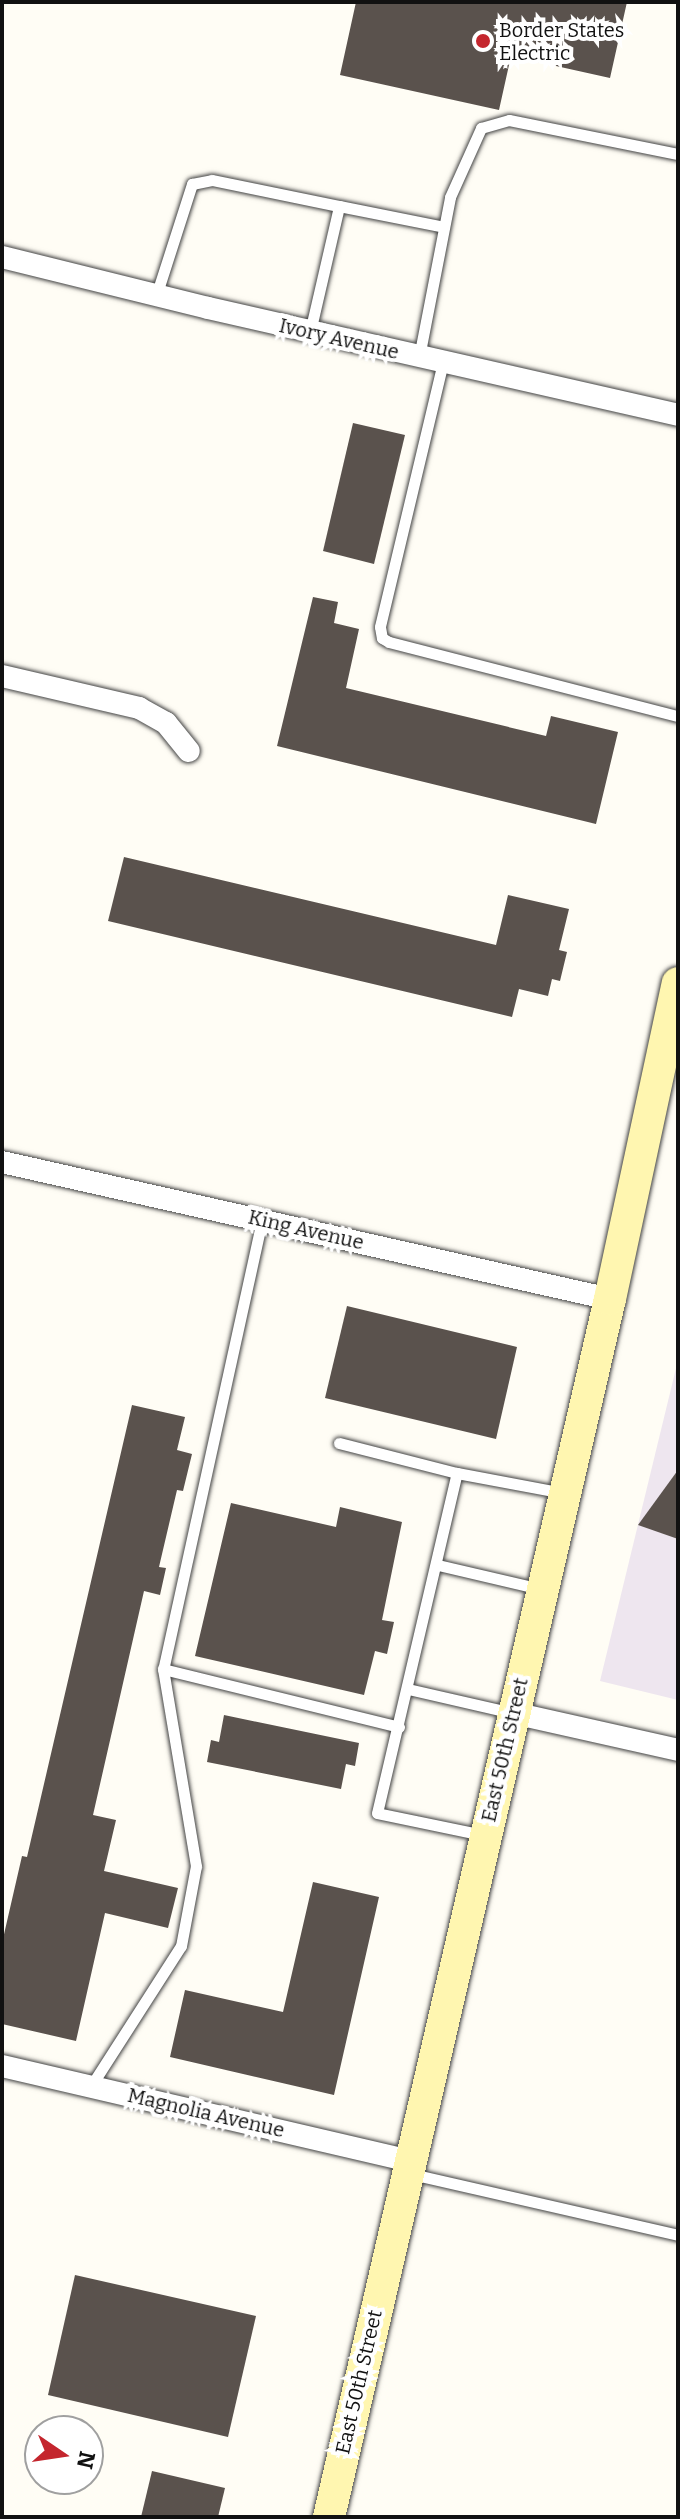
<!DOCTYPE html>
<style>
body{margin:0}
#map{position:relative;width:680px;height:2519px;overflow:hidden;background:#fffdf5;font-family:Bitter,serif}
div>[style]{position:absolute}
.industrial>*{inset:0;background:#eee6ef}
.building>*{inset:0;background:#5a524d}
.roads{filter:drop-shadow(0 0 2px #444) drop-shadow(0 0 2px #444)}
.lane>*{height:11px;margin:-5.5px;padding:0 5.5px;transform-origin:5.5px;border-radius:5.5px;background:#fff}
.street>*{height:22px;margin:-11px;padding:0 11px;transform-origin:11px;border-radius:11px;background:#fff}
.secondary>*{height:32px;margin:-16px;padding:0 16px;transform-origin:16px;border-radius:16px;background:#fff6b0}
.dots>*{width:22px;height:22px;translate:-50% -50%;box-sizing:border-box;border:4px solid #fff;border-radius:50%}
span{translate:-50% -50%;white-space:nowrap;text-align:center;line-height:1.15;-webkit-text-stroke:8px #fff;paint-order:stroke}
.poi-label{font-size:20px;color:#111}
.left{translate:0 -50%;text-align:left}
.street-label{font-size:20px;color:#111}
.frame{position:absolute;inset:0;border:4px solid #111;pointer-events:none}
.north{position:absolute;left:24px;top:2415px;width:80px;height:80px;box-sizing:border-box;background:#fff;border:2px solid #a0a0a0;border-radius:50%;rotate:103deg;font-size:22px;font-weight:700;line-height:32px;text-align:center;color:#111}
.north::after{content:'';display:block;margin:auto;width:28px;height:36px;background:#c4262e;clip-path:polygon(50% 0,100% 100%,50% 72%,0 100%)}
</style>
<div id="map">
<div class="industrial">
<div style="clip-path:polygon(678px 1360px,678px 1700px,600px 1681px)"></div>
</div>
<div class="building">
<div style="clip-path:polygon(356px 2px,627px 2px,610px 78px,511px 56px,499px 110px,340px 75px)"></div>
<div style="clip-path:polygon(353px 423px,405px 435px,374px 564px,323px 551px)"></div>
<div style="clip-path:polygon(313px 597px,338px 602px,334px 623px,359px 629px,346px 688px,546px 736px,551px 716px,618px 732px,596px 824px,277px 746px)"></div>
<div style="clip-path:polygon(124px 857px,496px 945px,508px 895px,569px 909px,559px 950px,567px 952px,560px 981px,552px 979px,548px 996px,519px 989px,512px 1017px,108px 921px)"></div>
<div style="clip-path:polygon(347px 1306px,517px 1347px,496px 1439px,325px 1398px)"></div>
<div style="clip-path:polygon(132px 1405px,185px 1417px,177px 1450px,192px 1454px,183px 1491px,177px 1490px,159px 1567px,166px 1568px,160px 1595px,144px 1591px,93px 1815px,116px 1820px,104px 1871px,178px 1888px,168px 1928px,105px 1913px,76px 2041px,2px 2024px,2px 1943px,22px 1856px,27px 1857px)"></div>
<div style="clip-path:polygon(678px 1470px,678px 1539px,638px 1525px)"></div>
<div style="clip-path:polygon(231px 1503px,336px 1527px,340px 1507px,402px 1522px,382px 1620px,394px 1622px,387px 1654px,375px 1651px,364px 1695px,195px 1656px)"></div>
<div style="clip-path:polygon(224px 1715px,359px 1743px,355px 1766px,346px 1764px,341px 1789px,207px 1762px,211px 1740px,219px 1742px)"></div>
<div style="clip-path:polygon(313px 1882px,379px 1897px,334px 2095px,170px 2057px,185px 1990px,283px 2012px)"></div>
<div style="clip-path:polygon(75px 2275px,256px 2316px,228px 2437px,48px 2395px)"></div>
<div style="clip-path:polygon(152px 2471px,225px 2488px,218px 2517px,141px 2517px)"></div>
</div>
<div class="roads">
<div class="lane">
<div style="left:156px;top:296px;width:118px;rotate:-72.2deg"></div>
<div style="left:192px;top:184px;width:20px;rotate:-11deg"></div>
<div style="left:212px;top:180px;width:130px;rotate:11.6deg"></div>
<div style="left:310px;top:332px;width:129px;rotate:-77deg"></div>
<div style="left:339px;top:206px;width:107px;rotate:11.3deg"></div>
<div style="left:419px;top:357px;width:163px;rotate:-79deg"></div>
<div style="left:450px;top:197px;width:76px;rotate:-65.8deg"></div>
<div style="left:481px;top:128px;width:29px;rotate:-16deg"></div>
<div style="left:509px;top:120px;width:172px;rotate:11.4deg"></div>
<div style="left:443px;top:362px;width:272px;rotate:103.4deg"></div>
<div style="left:380px;top:627px;width:11px;rotate:80deg"></div>
<div style="left:382px;top:638px;width:8px;rotate:30deg"></div>
<div style="left:389px;top:642px;width:298px;rotate:14.4deg"></div>
<div style="left:262px;top:1220px;width:460px;rotate:102.4deg"></div>
<div style="left:163px;top:1669px;width:243px;rotate:13.8deg"></div>
<div style="left:339px;top:1443px;width:122px;rotate:14.3deg"></div>
<div style="left:438px;top:1565px;width:106px;rotate:13.1deg"></div>
<div style="left:408px;top:1689px;width:108px;rotate:12.9deg"></div>
<div style="left:483px;top:1835px;width:108px;rotate:-168.3deg"></div>
<div style="left:377px;top:1813px;width:349px;rotate:-76.8deg"></div>
<div style="left:457px;top:1473px;width:109px;rotate:10.6deg"></div>
<div style="left:91px;top:2086px;width:166px;rotate:-57.3deg"></div>
<div style="left:181px;top:1946px;width:81px;rotate:-79.4deg"></div>
<div style="left:196px;top:1866px;width:200px;rotate:-99.5deg"></div>
<div style="left:412px;top:2174px;width:273px;rotate:12.9deg"></div>
</div>
<div class="street">
<div style="left:2px;top:257px;width:212px;rotate:13.9deg"></div>
<div style="left:208px;top:308px;width:482px;rotate:12.8deg"></div>
<div style="left:2px;top:676px;width:141px;rotate:13.1deg"></div>
<div style="left:139px;top:708px;width:31px;rotate:29deg"></div>
<div style="left:166px;top:723px;width:36px;rotate:51deg"></div>
<div style="left:2px;top:1162px;width:623px;rotate:12.7deg"></div>
<div style="left:513px;top:1713px;width:169px;rotate:12.6deg"></div>
<div style="left:2px;top:2066px;width:418px;rotate:13.1deg"></div>
</div>
<div class="secondary">
<div style="left:329px;top:2517px;width:1250px;rotate:-77.01deg"></div>
<div style="left:610px;top:1299px;width:323px;rotate:-77.9deg"></div>
</div>
</div>
<div class="dots">
<div style="left:483px;top:41px;background:#c4262e"></div>
</div>
<div class="poi-label">
<span class="left" style="left:499px;top:42px">Border States<br>Electric</span>
</div>
<div class="street-label">
<span style="left:339px;top:339px;rotate:13deg">Ivory Avenue</span>
<span style="left:306px;top:1230px;rotate:13deg">King Avenue</span>
<span style="left:505px;top:1750px;rotate:-77deg">East 50th Street</span>
<span style="left:206px;top:2113px;rotate:13deg">Magnolia Avenue</span>
<span style="left:359px;top:2382px;rotate:-77deg">East 50th Street</span>
</div>
<div class="frame"></div>
<div class="north">N</div>
</div>
